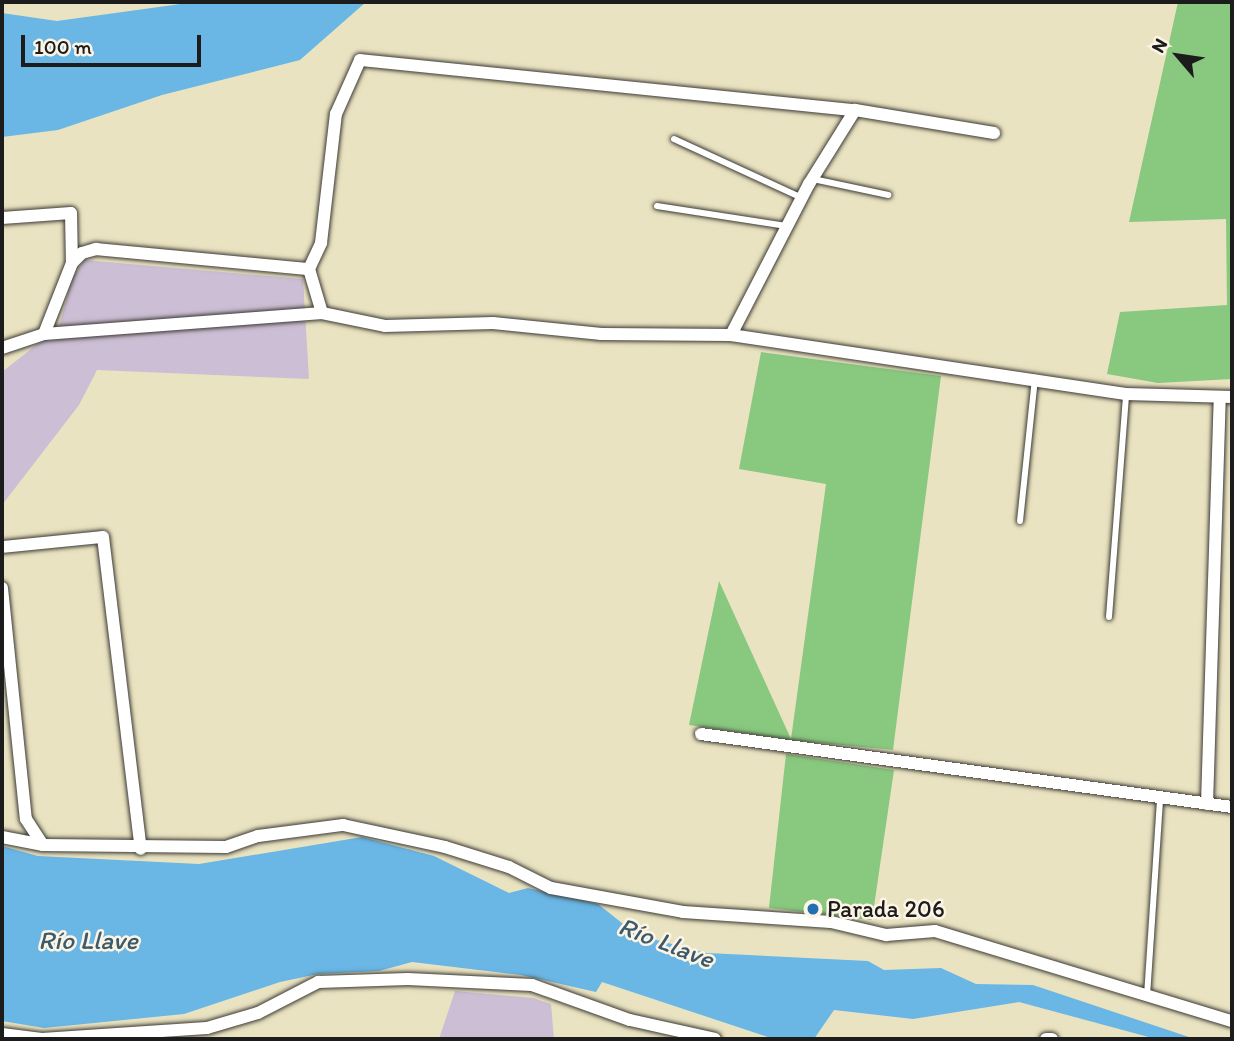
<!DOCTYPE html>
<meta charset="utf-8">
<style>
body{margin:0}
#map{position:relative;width:1234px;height:1041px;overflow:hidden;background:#eae3c1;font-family:Itim,sans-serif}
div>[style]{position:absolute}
.industrial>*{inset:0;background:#ccbed4}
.green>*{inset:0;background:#89c87f}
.water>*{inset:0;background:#6ab6e4}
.roads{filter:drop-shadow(0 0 2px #3b3a35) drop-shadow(0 0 2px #3b3a35)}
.lane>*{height:6px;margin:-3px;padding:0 3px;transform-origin:3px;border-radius:3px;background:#fff}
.street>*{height:12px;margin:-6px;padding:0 6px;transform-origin:6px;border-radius:6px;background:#fff}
.dots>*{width:19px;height:19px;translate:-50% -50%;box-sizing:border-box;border:4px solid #fcf5e5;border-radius:50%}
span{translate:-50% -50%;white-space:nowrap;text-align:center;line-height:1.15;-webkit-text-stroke:5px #fcf5e5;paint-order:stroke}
.poi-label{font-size:24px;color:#1c1c1c}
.left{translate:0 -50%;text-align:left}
.water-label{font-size:26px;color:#3b5a6c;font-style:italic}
.frame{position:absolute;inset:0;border:4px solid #1c1c1c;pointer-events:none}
.north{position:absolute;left:1143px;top:21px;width:70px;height:70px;-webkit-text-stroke:5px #fcf5e5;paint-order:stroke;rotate:299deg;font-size:19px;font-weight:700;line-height:28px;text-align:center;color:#1c1c1c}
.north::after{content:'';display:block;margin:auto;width:24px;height:32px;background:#1c1c1c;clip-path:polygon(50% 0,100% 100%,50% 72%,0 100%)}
.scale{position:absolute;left:21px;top:35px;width:180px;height:32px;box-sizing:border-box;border:4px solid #1c1c1c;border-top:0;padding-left:9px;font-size:21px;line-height:24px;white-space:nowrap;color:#1c1c1c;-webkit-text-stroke:5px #fcf5e5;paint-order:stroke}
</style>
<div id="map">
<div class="industrial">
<div style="clip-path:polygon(84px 260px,303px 279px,309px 379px,97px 370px,79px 405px,2px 505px,2px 372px,59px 327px,72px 278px)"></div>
<div style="clip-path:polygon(455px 991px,533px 998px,551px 1004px,554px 1039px,439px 1039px)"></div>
</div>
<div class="green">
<div style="clip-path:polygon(1178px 2px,1232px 2px,1232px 379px,1158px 383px,1107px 374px,1120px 312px,1227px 305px,1226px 219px,1129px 222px)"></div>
<div style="clip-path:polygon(761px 352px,941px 376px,893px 750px,791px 740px,689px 725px,719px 581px,791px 739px,826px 484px,739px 469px)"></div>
<div style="clip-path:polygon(786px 754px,894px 770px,872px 920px,769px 908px)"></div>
</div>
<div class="water">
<div style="clip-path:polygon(195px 2px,366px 2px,300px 60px,162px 95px,58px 130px,2px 137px,2px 13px,57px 21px)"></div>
<div style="clip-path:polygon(362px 837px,434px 856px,509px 893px,528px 888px,598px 904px,637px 935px,707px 953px,868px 961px,884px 970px,941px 968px,976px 984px,1033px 985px,1195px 1039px,1156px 1039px,1019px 1002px,913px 1019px,834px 1010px,814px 1039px,774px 1039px,602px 982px,596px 992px,521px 975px,412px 962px,379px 971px,318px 974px,280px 982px,184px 1014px,44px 1028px,2px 1021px,2px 846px,38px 856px,199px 864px)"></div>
</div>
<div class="roads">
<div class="lane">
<div style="left:674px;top:139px;width:141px;rotate:24.7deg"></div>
<div style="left:813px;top:179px;width:77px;rotate:12deg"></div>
<div style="left:657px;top:206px;width:131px;rotate:8.8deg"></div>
<div style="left:1020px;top:521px;width:144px;rotate:-84deg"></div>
<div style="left:1109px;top:617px;width:224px;rotate:-85.6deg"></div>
<div style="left:1147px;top:996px;width:198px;rotate:-86.2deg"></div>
</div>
<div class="street">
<div style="left:2px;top:218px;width:69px;rotate:-4.1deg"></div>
<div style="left:71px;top:213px;width:50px;rotate:88.9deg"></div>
<div style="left:309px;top:269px;width:46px;rotate:73.5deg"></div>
<div style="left:322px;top:313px;width:64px;rotate:11.7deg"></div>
<div style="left:385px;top:326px;width:108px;rotate:-1.6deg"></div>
<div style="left:493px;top:323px;width:109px;rotate:5.8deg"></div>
<div style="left:601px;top:334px;width:130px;rotate:0.4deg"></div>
<div style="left:731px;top:335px;width:399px;rotate:8.5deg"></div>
<div style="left:1126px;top:394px;width:106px;rotate:1.6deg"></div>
<div style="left:309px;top:269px;width:29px;rotate:-65deg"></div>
<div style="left:321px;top:243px;width:130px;rotate:-83.4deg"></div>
<div style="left:336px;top:114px;width:59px;rotate:-66deg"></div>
<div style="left:360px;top:60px;width:498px;rotate:5.8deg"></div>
<div style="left:855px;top:110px;width:141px;rotate:9.4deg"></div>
<div style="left:44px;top:334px;width:279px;rotate:-4.3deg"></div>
<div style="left:731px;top:335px;width:170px;rotate:-62.7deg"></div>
<div style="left:809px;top:184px;width:87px;rotate:-58.1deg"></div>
<div style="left:2px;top:348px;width:44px;rotate:-18.4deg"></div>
<div style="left:44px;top:334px;width:76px;rotate:-68.5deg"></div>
<div style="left:72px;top:263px;width:14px;rotate:-45deg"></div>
<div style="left:82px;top:253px;width:15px;rotate:-16deg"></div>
<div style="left:96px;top:249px;width:214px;rotate:5.4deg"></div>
<div style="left:2px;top:547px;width:101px;rotate:-5.7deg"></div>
<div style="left:103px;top:537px;width:314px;rotate:83.1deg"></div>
<div style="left:2px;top:588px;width:232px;rotate:84.1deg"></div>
<div style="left:26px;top:819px;width:31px;rotate:57deg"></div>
<div style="left:701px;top:734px;width:536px;rotate:7.83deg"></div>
<div style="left:1207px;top:804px;width:405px;rotate:-88.2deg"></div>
<div style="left:2px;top:837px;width:42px;rotate:11deg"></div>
<div style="left:43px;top:845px;width:183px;rotate:0.6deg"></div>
<div style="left:226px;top:847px;width:34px;rotate:-19deg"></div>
<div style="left:258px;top:836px;width:86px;rotate:-7.4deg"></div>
<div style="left:343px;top:825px;width:104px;rotate:12.2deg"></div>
<div style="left:445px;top:847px;width:67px;rotate:17.4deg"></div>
<div style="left:509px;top:867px;width:47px;rotate:26.6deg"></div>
<div style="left:551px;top:888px;width:134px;rotate:10.3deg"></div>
<div style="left:683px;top:912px;width:148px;rotate:3.9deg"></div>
<div style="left:831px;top:922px;width:57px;rotate:13.3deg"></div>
<div style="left:886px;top:935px;width:49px;rotate:-4.7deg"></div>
<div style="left:935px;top:931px;width:310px;rotate:16.9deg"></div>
<div style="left:2px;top:1034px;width:40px;rotate:7.1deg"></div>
<div style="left:42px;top:1039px;width:165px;rotate:-3.8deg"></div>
<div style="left:207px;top:1028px;width:53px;rotate:-16.4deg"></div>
<div style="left:258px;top:1013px;width:68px;rotate:-27.3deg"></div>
<div style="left:318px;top:982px;width:90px;rotate:-1.9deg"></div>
<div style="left:408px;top:979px;width:124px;rotate:2.8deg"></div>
<div style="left:532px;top:985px;width:104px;rotate:19.7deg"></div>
<div style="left:630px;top:1020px;width:87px;rotate:12.6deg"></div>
<div style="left:1046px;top:1039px;width:6px"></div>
</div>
</div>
<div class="dots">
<div style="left:813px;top:909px;background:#1f6fb2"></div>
</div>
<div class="poi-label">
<span class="left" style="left:827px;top:909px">Parada 206</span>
</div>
<div class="water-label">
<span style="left:88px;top:941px">Río Llave</span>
<span style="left:666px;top:943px;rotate:21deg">Río Llave</span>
</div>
<div class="frame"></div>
<div class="north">N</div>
<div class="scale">100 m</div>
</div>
